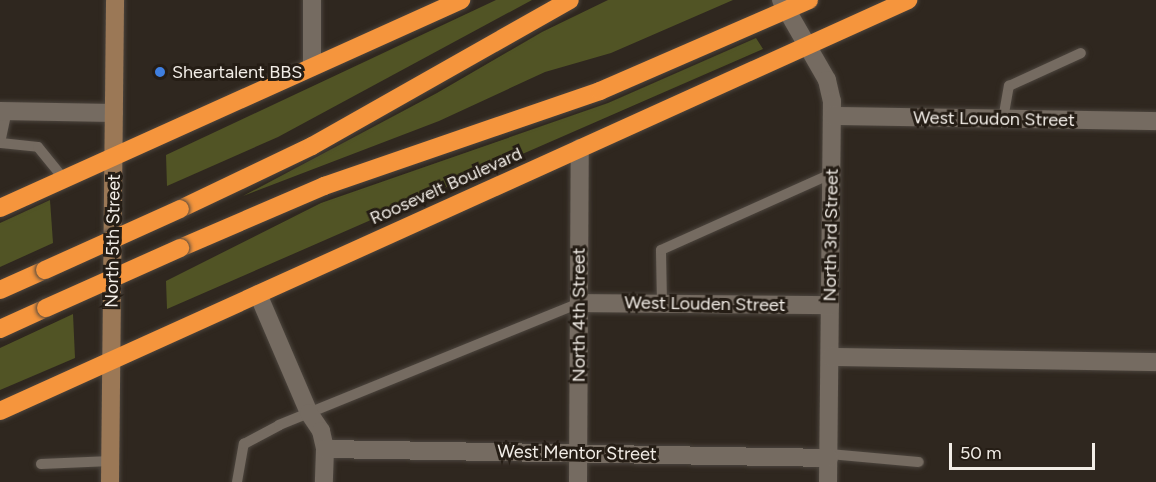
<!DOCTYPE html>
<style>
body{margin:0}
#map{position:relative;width:1156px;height:482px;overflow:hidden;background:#2f271f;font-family:Figtree,sans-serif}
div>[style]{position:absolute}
.green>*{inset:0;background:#515425}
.roads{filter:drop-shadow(0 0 2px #4c453e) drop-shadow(0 0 2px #4c453e)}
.lane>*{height:10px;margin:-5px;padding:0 5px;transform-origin:5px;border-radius:5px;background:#756b61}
.street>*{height:18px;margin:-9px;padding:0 9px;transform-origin:9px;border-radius:9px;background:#756b61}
.secondary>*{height:18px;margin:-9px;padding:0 9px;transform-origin:9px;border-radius:9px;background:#9b7856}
.highway>*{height:18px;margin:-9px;padding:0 9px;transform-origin:9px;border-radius:9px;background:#f5953d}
.bridges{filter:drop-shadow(0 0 2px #4c453e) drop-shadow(0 0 2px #4c453e)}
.highway-bridge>*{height:18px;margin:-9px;padding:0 9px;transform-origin:9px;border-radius:9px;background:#f5953d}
.dots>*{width:16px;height:16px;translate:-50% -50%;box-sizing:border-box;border:3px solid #251d15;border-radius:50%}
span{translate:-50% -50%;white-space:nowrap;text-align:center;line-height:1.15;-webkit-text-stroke:6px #251d15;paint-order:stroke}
.poi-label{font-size:18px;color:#f2ede7}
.left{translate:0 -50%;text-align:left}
.street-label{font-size:18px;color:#f2ede7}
.scale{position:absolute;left:949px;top:443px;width:146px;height:27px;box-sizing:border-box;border:3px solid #f2ede7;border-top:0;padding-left:8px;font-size:18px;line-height:21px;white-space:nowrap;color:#f2ede7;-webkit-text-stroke:4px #251d15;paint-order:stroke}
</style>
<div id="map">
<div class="green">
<div style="clip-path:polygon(496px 0,532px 0,278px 137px,167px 186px,166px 155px)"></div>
<div style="clip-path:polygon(608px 0,733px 0,611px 53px,545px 72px,439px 121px,243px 196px,437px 93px,542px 32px)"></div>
<div style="clip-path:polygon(756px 38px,763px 49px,167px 309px,166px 281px,321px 203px,608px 103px)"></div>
<div style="clip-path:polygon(50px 200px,53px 243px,0 267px,0 223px)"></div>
<div style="clip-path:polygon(73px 314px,75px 358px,0 390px,0 348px)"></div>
</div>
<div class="roads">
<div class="lane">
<div style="left:1003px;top:119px;width:34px;rotate:-80deg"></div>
<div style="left:1009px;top:86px;width:79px;rotate:-24.6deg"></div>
<div style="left:0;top:143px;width:33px;rotate:-78deg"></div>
<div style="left:1px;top:143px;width:37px;rotate:6deg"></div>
<div style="left:38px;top:147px;width:41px;rotate:50.9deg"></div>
<div style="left:662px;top:304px;width:54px;rotate:-91.1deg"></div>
<div style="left:661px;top:250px;width:186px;rotate:-24.1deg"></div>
<div style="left:829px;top:454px;width:90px;rotate:5.1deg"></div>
<div style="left:41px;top:464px;width:70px;rotate:-2.5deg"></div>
<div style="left:237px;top:482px;width:39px;rotate:-80deg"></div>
<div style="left:244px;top:444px;width:40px;rotate:-28deg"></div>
<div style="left:279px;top:425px;width:324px;rotate:-22.1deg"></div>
</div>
<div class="street">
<div style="left:781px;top:0;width:92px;rotate:60.1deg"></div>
<div style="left:827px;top:80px;width:22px;rotate:77deg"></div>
<div style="left:832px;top:101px;width:381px;rotate:90.6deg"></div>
<div style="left:312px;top:67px;width:67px;rotate:-90deg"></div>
<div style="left:0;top:111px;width:114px;rotate:1deg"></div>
<div style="left:832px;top:116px;width:324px;rotate:0.9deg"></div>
<div style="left:258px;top:294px;width:129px;rotate:66.8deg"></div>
<div style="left:309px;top:413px;width:22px;rotate:56deg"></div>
<div style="left:321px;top:431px;width:18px;rotate:77deg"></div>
<div style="left:325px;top:449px;width:33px;rotate:92deg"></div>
<div style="left:579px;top:303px;width:251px;rotate:0.5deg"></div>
<div style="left:830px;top:357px;width:326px;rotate:0.9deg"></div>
<div style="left:325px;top:449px;width:504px;rotate:1.02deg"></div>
<div style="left:578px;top:482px;width:334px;rotate:-89.7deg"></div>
</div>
<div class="secondary">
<div style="left:110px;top:482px;width:482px;rotate:-89.4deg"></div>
</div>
<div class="highway">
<div style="left:0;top:208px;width:506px;rotate:-24.28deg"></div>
<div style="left:180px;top:209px;width:146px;rotate:-25.5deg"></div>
<div style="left:312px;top:146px;width:296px;rotate:-29.5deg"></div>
<div style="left:180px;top:248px;width:157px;rotate:-23.3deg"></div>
<div style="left:324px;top:186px;width:292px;rotate:-19deg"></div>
<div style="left:600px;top:91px;width:228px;rotate:-23.5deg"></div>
<div style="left:0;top:290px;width:49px;rotate:-24deg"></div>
<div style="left:0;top:329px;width:51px;rotate:-24.5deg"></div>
<div style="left:0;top:411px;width:997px;rotate:-24.35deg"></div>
</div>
</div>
<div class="bridges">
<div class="highway-bridge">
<div style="left:45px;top:270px;width:148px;rotate:-24.3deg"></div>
<div style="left:46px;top:308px;width:147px;rotate:-24.1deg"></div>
</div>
</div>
<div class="dots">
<div style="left:160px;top:72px;background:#3f7fe0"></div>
</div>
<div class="poi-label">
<span class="left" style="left:172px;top:72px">Sheartalent BBS</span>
</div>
<div class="street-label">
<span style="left:994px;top:119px;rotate:1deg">West Loudon Street</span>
<span style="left:446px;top:186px;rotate:-24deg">Roosevelt Boulevard</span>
<span style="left:831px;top:235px;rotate:-89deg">North 3rd Street</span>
<span style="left:113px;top:241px;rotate:-89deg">North 5th Street</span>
<span style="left:705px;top:304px;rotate:1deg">West Louden Street</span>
<span style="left:579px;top:315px;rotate:-90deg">North 4th Street</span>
<span style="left:577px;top:453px;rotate:1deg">West Mentor Street</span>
</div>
<div class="scale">50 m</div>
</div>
